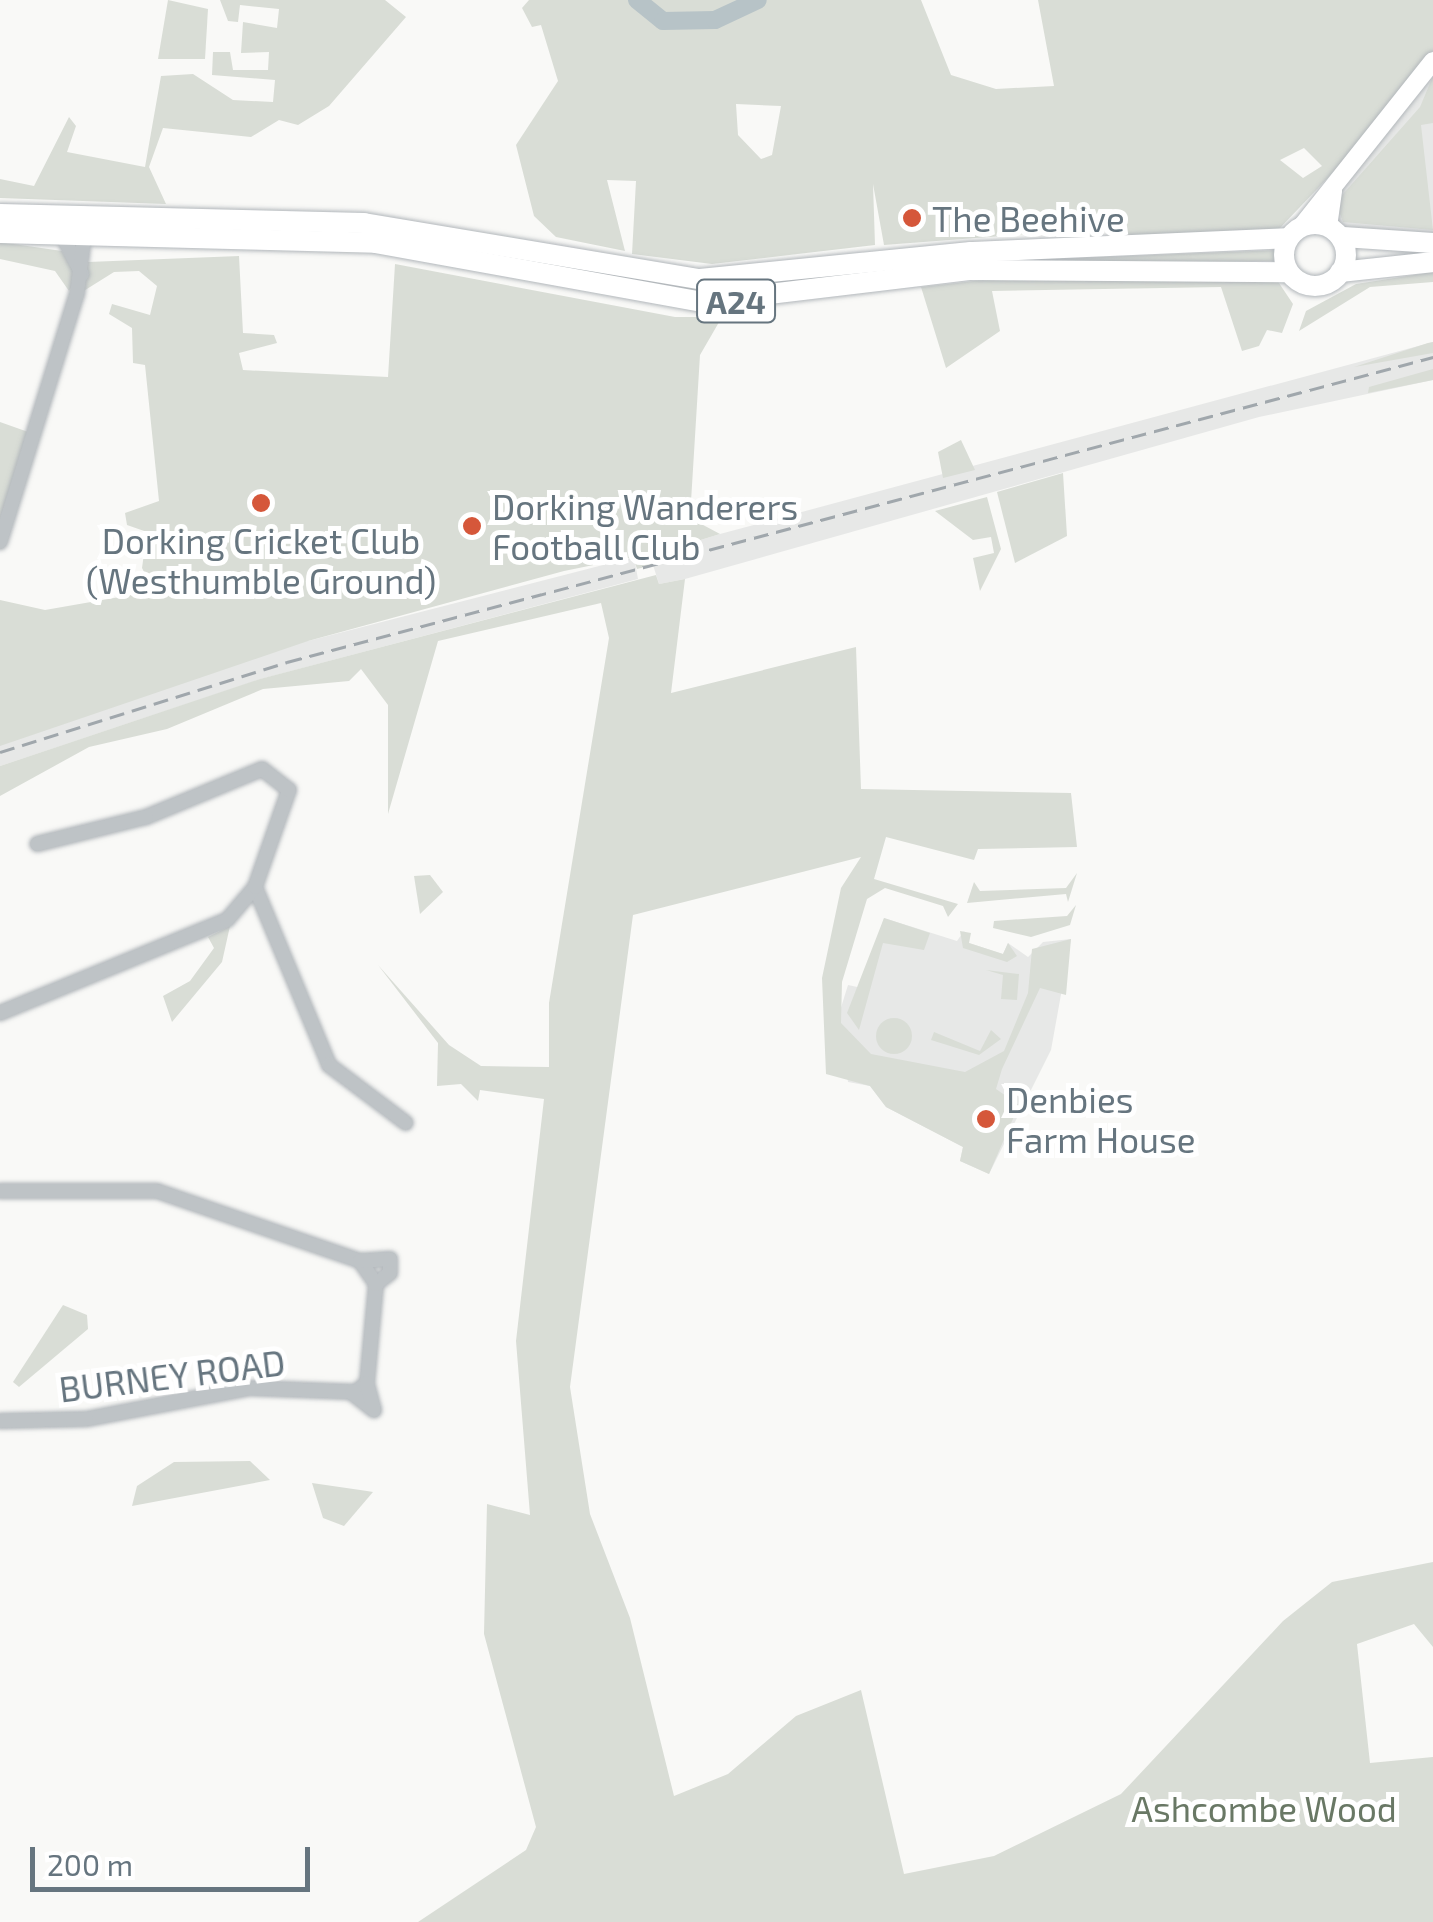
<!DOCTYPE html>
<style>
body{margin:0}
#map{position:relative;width:1433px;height:1922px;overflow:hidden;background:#f9f9f7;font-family:"Exo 2",sans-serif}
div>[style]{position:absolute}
.built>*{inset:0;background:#e7e8e7}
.green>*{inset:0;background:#d9ddd6}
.round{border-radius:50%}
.water>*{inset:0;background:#b7c3c7}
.river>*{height:18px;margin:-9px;padding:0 9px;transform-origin:9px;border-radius:9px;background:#b7c3c7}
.roads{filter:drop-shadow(0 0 2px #b2b7bb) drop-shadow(0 0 2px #b2b7bb)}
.minor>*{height:14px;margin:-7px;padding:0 7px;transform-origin:7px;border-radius:7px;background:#bec3c6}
.major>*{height:18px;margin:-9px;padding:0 9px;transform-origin:9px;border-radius:9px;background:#fff}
.highway>*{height:20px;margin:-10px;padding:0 10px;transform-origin:10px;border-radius:10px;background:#fff}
.highway>.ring{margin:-10px;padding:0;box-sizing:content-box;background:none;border:20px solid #fff;border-radius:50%}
.rail>*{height:2.5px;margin-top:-1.25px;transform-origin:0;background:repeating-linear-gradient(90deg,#a0a7ac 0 15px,transparent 0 23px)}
.dots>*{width:28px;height:28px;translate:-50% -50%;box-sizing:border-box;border:5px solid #fff;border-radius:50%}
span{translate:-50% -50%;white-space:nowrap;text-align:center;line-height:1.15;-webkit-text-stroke:10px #fff;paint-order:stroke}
.shield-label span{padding:2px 8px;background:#fff;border:2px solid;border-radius:8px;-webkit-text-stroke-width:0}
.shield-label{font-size:32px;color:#66757f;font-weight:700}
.poi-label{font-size:35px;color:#66757f}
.left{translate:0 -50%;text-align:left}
.street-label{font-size:35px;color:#66757f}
.park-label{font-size:35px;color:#697865}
.scale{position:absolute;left:30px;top:1847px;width:280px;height:45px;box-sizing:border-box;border:5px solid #66757f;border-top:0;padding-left:12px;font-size:30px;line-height:35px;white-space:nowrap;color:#66757f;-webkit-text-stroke:8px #fff;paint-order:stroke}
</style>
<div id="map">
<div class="built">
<div style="clip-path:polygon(1433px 76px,1433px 238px,1341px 228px,1330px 205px)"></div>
<div style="clip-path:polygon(1433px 342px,1433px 380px,1259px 417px,685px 579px,659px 584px,653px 565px,652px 555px,720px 534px)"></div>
<div style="clip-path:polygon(634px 557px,638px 579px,261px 679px,0 766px,0 698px,296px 635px,308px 641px)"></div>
<div style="clip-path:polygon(884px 918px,957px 941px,964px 931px,969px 943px,1003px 954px,1008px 943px,1028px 957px,1043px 942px,1071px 939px,1051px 1050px,989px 1174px,960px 1161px,963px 1147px,886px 1107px,870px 1086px,848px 1082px,839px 1014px,848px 985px,862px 988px)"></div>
</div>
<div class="green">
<div style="clip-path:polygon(168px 0,208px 9px,205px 59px,158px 59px)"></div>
<div style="clip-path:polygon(220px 0,385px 0,406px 17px,329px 106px,298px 125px,279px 120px,251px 137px,163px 128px,149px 167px,166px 204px,0 198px,0 179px,34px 186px,69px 117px,76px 126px,67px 152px,145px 167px,161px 76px,193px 74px,233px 100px,273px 102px,275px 80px,212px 75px,213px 52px,230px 52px,233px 70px,268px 70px,269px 52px,241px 53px,243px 22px,277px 28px,279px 9px,240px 5px,238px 22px,228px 21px)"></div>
<div style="clip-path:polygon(evenodd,529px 0,744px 0,721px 10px,734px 19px,762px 0,921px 0,951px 75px,996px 89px,1054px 86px,1038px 0,1433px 0,1433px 51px,1404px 98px,1279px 229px,1142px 237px,1091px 229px,884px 245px,873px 184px,875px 245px,712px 264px,632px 254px,636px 181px,607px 180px,625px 251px,556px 237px,534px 216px,516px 145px,558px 81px,541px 25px,532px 27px,522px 8px,529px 0,736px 104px,781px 106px,772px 155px,761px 159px,738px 135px,736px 104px,529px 0,1304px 148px,1322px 166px,1303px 178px,1280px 160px,1304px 148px)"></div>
<div style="clip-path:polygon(1433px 76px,1433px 123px,1421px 125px,1433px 230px,1343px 222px,1336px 202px,1420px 107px)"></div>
<div style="clip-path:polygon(339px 226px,626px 276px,1278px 250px,1276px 261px,997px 265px,703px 293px)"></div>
<div style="clip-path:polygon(0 242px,62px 251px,77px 278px,69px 291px,55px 271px,0 259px)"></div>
<div style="clip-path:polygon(239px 256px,243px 333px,274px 335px,277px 343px,239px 353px,243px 370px,388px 377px,395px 264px,675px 317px,722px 317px,700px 355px,690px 518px,720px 534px,652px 555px,653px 565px,637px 569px,633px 557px,564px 571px,308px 641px,0 746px,0 600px,45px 610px,154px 591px,142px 568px,147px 532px,127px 525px,125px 513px,159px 501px,145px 365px,133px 363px,132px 328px,109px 314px,112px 304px,150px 315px,157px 286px,139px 271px,114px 272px,82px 292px,88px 262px)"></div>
<div style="clip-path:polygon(1433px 272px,1433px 282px,1370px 287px,1299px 331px,1306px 311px,1356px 284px)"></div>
<div style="clip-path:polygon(1009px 277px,1277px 280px,1293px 304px,1282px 333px,1267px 330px,1259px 346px,1242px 351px,1221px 287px,992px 291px,1000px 331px,946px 368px,921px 287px)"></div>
<div style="clip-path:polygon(1433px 342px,1433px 353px,1354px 367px,1428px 343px)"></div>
<div style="clip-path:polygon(1433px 369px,1433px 380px,1368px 393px,1369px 387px)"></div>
<div style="clip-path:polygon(0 422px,31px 433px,0 526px)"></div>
<div style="clip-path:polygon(961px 440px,975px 470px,943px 478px,938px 452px)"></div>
<div style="clip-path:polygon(1063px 473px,1067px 536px,1015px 563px,997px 492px)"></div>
<div style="clip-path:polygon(987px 497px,1001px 549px,980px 591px,973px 558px,994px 553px,991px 537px,973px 540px,935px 511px)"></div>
<div style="clip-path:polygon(656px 575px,659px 584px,685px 579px,671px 693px,856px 647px,861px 789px,1071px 793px,1077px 847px,978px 849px,974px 860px,886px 837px,874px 879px,958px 904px,948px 917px,943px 906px,885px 888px,867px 899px,842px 982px,841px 1023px,871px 1054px,965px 1072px,1004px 1051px,1028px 993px,1032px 949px,1071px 939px,1066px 995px,1040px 988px,1002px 1069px,996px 1089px,1019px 1105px,989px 1174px,960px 1161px,963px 1147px,886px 1107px,870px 1086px,826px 1074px,822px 978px,841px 888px,861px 857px,633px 915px,570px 1387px,590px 1514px,630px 1618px,674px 1796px,728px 1774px,796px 1716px,861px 1690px,904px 1874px,994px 1856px,1121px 1794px,1283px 1621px,1332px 1582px,1433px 1562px,1433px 1647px,1414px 1624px,1357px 1644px,1370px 1763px,1433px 1757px,1433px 1922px,418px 1922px,526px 1850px,536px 1827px,484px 1634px,487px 1504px,530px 1515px,516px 1341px,544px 1099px,480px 1090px,478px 1101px,461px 1084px,437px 1086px,438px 1043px,378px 965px,449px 1045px,481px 1066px,549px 1067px,549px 1003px,609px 638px,601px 603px,438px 641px,388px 814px,388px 705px,361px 669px,349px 681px,263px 689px,167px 729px,89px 747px,0 796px,0 766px,260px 679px)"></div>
<div style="clip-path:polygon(1077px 873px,1068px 902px,1066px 894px,967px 903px,974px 882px,980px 891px,1066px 888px)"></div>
<div style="clip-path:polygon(430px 875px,443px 892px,420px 914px,414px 876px)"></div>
<div style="clip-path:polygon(1076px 905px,1070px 925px,1031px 937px,993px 928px,994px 921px,1067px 916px)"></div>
<div style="clip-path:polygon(884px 918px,930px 933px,924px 950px,883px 943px,859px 1030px,847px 1013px)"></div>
<div style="clip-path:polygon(230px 926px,222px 962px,172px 1022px,163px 996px,190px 981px,214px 948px,208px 937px)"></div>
<div style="clip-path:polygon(960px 931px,971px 933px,969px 943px,1003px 954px,1008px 943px,1017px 956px,1007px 962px,963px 948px)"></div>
<div style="clip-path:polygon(986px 970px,1019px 974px,1017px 1000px,1001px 999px,1003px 975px)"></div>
<div class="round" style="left:876px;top:1018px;width:36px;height:36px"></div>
<div style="clip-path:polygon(991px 1030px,1001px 1039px,979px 1055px,931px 1040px,934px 1032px,980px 1051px)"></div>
<div style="clip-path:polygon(63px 1305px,87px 1315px,88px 1329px,19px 1387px,13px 1382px)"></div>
<div style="clip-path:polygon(250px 1461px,270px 1480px,132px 1506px,137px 1486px,174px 1462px)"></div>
<div style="clip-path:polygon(312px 1483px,367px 1491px,373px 1492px,344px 1526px,323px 1518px)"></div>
</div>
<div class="water">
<div style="clip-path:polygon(744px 0,762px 0,721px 24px,720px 10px)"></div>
</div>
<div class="river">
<div style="left:637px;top:0;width:33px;rotate:39deg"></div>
<div style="left:663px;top:21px;width:52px;rotate:-1.1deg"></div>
<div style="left:715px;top:20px;width:47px;rotate:-24.9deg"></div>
</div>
<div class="roads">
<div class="minor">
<div style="left:62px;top:235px;width:44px;rotate:62.9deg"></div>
<div style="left:0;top:542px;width:260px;rotate:-72.8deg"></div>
<div style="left:77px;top:294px;width:66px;rotate:-83.1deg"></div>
<div style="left:255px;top:887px;width:193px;rotate:67.4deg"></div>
<div style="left:329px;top:1065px;width:96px;rotate:37deg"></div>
<div style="left:0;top:1013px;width:245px;rotate:-22.3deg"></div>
<div style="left:227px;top:920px;width:43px;rotate:-49.7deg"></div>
<div style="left:255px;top:887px;width:103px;rotate:-70.7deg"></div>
<div style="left:289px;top:790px;width:34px;rotate:-142deg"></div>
<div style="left:262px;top:769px;width:126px;rotate:157.5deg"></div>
<div style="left:146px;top:817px;width:112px;rotate:166.1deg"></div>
<div style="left:0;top:1191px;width:157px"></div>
<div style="left:157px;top:1191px;width:215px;rotate:19deg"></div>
<div style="left:360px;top:1261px;width:28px;rotate:55deg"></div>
<div style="left:376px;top:1284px;width:99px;rotate:95.2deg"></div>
<div style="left:367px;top:1383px;width:14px;rotate:141deg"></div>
<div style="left:356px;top:1392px;width:107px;rotate:-177.9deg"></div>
<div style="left:249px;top:1388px;width:166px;rotate:169.2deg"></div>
<div style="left:86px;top:1419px;width:86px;rotate:178.7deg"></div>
<div style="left:360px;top:1261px;width:30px;rotate:-4deg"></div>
<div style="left:390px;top:1259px;width:14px;rotate:90deg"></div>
<div style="left:390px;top:1273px;width:18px;rotate:142deg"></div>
<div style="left:352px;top:1393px;width:28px;rotate:38deg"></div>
<div style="left:374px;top:1410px;width:28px;rotate:-105deg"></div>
</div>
<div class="major">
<div style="left:1301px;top:227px;width:212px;rotate:-51.5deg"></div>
<div style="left:1328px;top:227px;width:37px;rotate:-82deg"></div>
</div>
<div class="highway">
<div style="left:0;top:214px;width:364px;rotate:1.4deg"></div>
<div style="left:364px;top:223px;width:341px;rotate:9.5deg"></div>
<div style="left:700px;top:279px;width:272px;rotate:-5.7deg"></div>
<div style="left:971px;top:252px;width:317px;rotate:-2.5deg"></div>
<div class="ring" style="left:1284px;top:224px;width:42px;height:42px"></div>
<div style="left:0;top:233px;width:375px;rotate:1.5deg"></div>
<div style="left:375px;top:243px;width:332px;rotate:10.2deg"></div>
<div style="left:702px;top:302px;width:271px;rotate:-6.8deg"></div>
<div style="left:971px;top:270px;width:316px;rotate:0.4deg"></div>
<div style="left:1343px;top:237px;width:90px;rotate:3.8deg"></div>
<div style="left:1340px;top:272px;width:94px;rotate:-6.1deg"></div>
</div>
</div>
<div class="rail">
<div style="left:0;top:752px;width:301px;rotate:-17.4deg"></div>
<div style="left:287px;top:662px;width:1186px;rotate:-14.9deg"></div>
</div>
<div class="dots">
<div style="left:912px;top:218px;background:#d5573a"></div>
<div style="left:261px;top:503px;background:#d5573a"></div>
<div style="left:472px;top:526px;background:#d5573a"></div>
<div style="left:986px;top:1119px;background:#d5573a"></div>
</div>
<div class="shield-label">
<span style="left:736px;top:301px">A24</span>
</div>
<div class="poi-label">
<span class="left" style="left:932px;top:218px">The Beehive</span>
<span class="left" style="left:492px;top:526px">Dorking Wanderers<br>Football Club</span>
<span style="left:261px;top:560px">Dorking Cricket Club<br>(Westhumble Ground)</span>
<span class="left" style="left:1006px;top:1119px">Denbies<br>Farm House</span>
</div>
<div class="street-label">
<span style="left:172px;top:1375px;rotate:-7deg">BURNEY ROAD</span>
</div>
<div class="park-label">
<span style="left:1264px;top:1808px">Ashcombe Wood</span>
</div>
<div class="scale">200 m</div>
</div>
